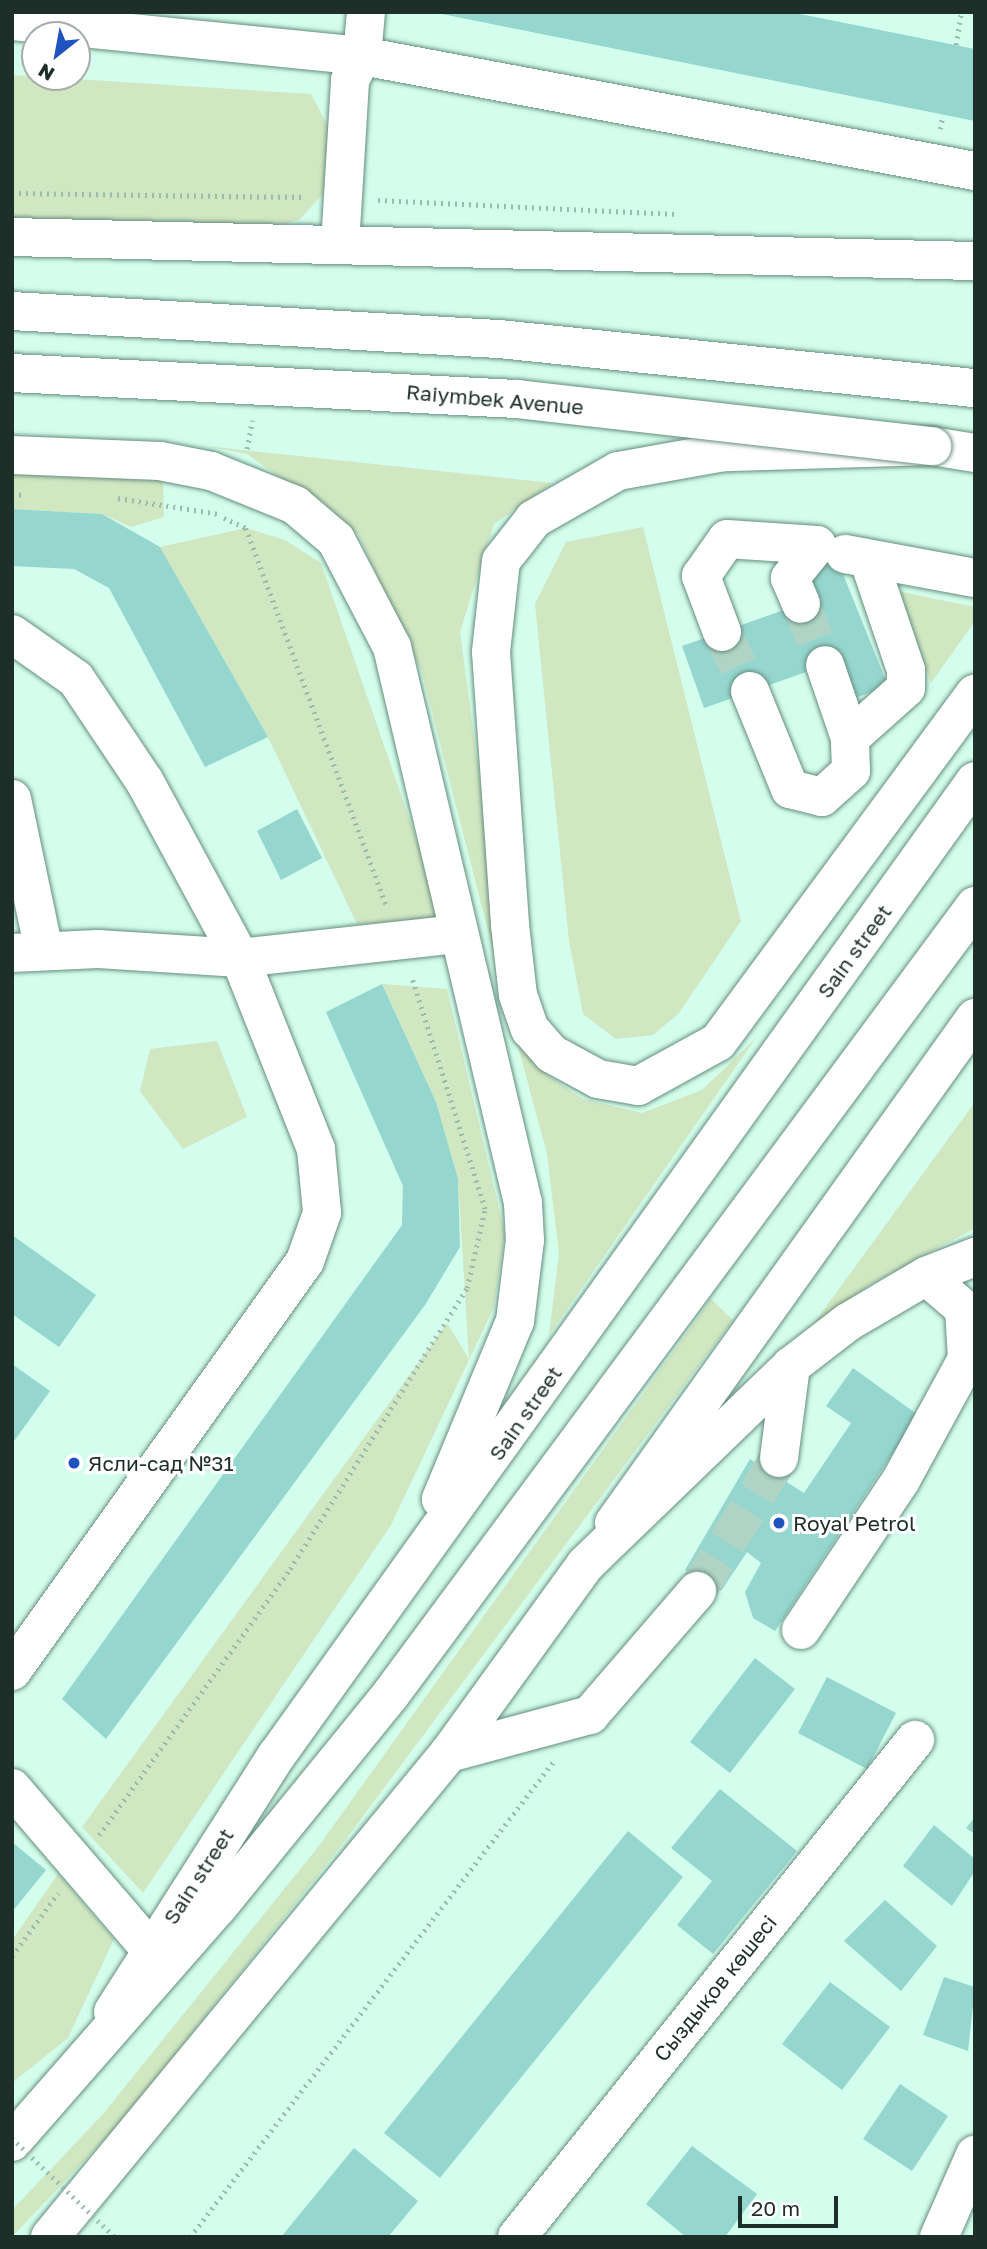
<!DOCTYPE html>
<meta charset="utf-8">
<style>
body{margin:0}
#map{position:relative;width:987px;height:2249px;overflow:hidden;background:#d3fdec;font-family:"Golos Text",sans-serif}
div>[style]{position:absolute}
.green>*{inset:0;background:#d1e7c2}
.building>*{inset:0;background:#95d6cf}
.minor-tunnel>*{height:38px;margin-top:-19px;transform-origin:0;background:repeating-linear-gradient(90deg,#afd4c5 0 38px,transparent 0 57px)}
.path>*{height:4.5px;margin-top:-2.25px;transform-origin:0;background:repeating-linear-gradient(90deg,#9abcaf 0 2px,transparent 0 7px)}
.roads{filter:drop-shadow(0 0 2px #668d7f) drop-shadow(0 0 2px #668d7f)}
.minor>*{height:38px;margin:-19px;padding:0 19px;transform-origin:19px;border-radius:19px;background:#fff}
.major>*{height:38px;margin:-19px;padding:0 19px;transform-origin:19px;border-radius:19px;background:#fff}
.highway>*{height:38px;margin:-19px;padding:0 19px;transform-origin:19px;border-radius:19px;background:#fff}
.path-bridge>*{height:4.5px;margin-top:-2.25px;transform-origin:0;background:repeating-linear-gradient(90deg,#9abcaf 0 2px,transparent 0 7px)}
.bridges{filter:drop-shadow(0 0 2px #668d7f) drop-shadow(0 0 2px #668d7f)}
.major-bridge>*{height:38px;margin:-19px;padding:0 19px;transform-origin:19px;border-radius:19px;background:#fff}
.dots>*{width:19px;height:19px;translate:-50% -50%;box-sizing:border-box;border:4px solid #fff;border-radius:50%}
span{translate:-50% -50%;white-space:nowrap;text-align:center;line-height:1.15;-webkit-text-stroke:6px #fff;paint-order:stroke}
.street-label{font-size:21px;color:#1e2f29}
.poi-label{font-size:21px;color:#1e2f29}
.left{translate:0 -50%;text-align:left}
.frame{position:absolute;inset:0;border:14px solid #1e2f29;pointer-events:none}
.north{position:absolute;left:21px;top:21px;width:70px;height:70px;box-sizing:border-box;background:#fff;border:2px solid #a5aca9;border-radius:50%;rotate:211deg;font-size:19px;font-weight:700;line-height:28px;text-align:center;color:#1e2f29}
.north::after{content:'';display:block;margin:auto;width:24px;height:32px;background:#1e53c0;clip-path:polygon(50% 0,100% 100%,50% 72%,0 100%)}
.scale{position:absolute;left:738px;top:2196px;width:100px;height:32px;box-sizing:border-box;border:4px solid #1e2f29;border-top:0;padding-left:9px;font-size:21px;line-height:24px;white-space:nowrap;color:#1e2f29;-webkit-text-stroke:5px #fff;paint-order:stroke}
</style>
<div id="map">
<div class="green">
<div style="clip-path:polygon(12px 75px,311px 94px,331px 132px,324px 193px,299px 220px,276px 226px,12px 219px)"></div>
<div style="clip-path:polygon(205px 446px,553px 483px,494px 524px,460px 632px,514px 1032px,546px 1074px,583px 1099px,642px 1113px,702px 1090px,756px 1038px,549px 1335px,559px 1253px,547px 1154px,514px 1032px,422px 673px,358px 534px,247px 454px)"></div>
<div style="clip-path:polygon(12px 473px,163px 477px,164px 517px,131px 527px,102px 514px,12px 509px)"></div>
<div style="clip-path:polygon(643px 527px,741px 921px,679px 1013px,653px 1035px,616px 1039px,583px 1014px,569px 941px,535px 604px,566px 542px)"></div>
<div style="clip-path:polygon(246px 528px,285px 540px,321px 563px,444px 919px,357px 924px,268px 737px,160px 547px)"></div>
<div style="clip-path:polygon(897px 591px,975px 607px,975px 621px,931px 683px)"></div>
<div style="clip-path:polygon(382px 984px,447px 989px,505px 1233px,494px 1307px,391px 1525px,143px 1893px,82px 1827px,447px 1323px,469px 1359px,458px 1179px,436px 1102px)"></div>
<div style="clip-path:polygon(217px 1041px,247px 1117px,183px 1149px,140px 1091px,150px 1049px)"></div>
<div style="clip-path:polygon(975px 1102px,975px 1228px,869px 1285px,804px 1337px)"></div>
<div style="clip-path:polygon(711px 1299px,733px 1320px,334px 1855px,120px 2123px,12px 2237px,12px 2210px,103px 2114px,318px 1847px)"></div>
<div style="clip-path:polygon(58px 1874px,114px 1939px,68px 2038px,12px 2083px,12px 1940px)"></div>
</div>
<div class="building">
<div style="clip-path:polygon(432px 12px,790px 12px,975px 49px,975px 121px)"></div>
<div style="clip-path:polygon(12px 509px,102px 514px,160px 547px,268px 737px,205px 767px,109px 588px,74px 569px,12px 566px)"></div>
<div style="clip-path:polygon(837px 559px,888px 686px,844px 702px,829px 664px,704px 708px,682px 646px,809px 601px,799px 573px)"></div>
<div style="clip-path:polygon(297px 809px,322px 858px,281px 880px,257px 831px)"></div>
<div style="clip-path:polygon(382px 984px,436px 1102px,458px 1179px,460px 1247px,425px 1305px,106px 1739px,62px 1699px,402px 1225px,403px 1186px,326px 1012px)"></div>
<div style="clip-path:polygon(12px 1235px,96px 1295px,59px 1347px,12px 1314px)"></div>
<div style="clip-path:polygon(12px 1364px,50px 1391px,12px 1444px)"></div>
<div style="clip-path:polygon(853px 1368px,918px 1415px,775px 1631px,753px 1618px,745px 1592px,761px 1563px,747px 1552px,721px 1591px,685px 1570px,750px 1459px,804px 1493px,851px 1423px,826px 1406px)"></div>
<div style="clip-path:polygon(755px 1658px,795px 1689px,730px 1773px,690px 1742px)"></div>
<div style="clip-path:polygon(827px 1677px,896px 1713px,867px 1769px,798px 1733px)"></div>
<div style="clip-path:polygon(720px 1789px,797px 1851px,713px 1954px,677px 1925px,712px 1881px,671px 1848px)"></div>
<div style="clip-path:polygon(975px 1817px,975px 1834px,966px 1828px)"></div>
<div style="clip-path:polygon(934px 1825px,975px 1859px,975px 1871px,952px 1906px,903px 1866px)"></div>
<div style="clip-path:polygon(628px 1831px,683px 1877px,440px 2178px,384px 2133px)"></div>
<div style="clip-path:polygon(12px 1842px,46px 1870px,12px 1912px)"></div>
<div style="clip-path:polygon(885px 1900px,937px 1946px,901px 1991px,844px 1941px)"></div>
<div style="clip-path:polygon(944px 1977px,975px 1987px,968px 2051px,923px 2035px)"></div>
<div style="clip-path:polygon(830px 1982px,890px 2027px,842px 2090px,782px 2044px)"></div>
<div style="clip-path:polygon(900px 2084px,948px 2116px,912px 2171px,863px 2139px)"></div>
<div style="clip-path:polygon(692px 2146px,757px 2194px,725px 2237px,686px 2237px,646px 2204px)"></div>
<div style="clip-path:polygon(354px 2148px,418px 2201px,388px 2237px,281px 2237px)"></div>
</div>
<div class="minor-tunnel">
<div style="left:801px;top:604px;width:66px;rotate:68.5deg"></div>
<div style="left:722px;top:632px;width:65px;rotate:64.6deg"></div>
<div style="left:697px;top:1591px;width:156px;rotate:-58.3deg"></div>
</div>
<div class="path">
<div style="left:956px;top:45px;width:33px;rotate:-81deg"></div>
<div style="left:940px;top:129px;width:14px;rotate:-78deg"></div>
<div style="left:12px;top:193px;width:294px;rotate:0.8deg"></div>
<div style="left:378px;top:200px;width:299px;rotate:2.7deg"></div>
<div style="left:247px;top:449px;width:29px;rotate:-80deg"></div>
<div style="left:12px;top:494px;width:13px;rotate:4deg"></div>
<div style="left:118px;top:498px;width:102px;rotate:9deg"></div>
<div style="left:224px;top:518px;width:24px;rotate:24deg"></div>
<div style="left:246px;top:528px;width:405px;rotate:69.6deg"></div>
<div style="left:99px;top:1835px;width:327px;rotate:-54.3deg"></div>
<div style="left:290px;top:1569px;width:332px;rotate:-57.8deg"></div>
<div style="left:467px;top:1288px;width:81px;rotate:-77.2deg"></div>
<div style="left:485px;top:1209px;width:244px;rotate:-107.6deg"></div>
<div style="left:12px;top:1956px;width:78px;rotate:-53.9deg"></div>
<div style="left:190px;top:2237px;width:598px;rotate:-52.61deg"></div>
</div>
<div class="roads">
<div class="minor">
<div style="left:12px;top:21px;width:352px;rotate:5.7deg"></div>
<div style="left:362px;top:56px;width:624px;rotate:10.63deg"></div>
<div style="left:340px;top:245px;width:165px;rotate:-86.5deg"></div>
<div style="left:350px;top:80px;width:27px;rotate:-63deg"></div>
<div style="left:362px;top:56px;width:44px;rotate:-84.8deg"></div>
<div style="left:845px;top:554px;width:132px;rotate:10.5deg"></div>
<div style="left:722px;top:632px;width:60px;rotate:-110.6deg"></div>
<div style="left:701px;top:576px;width:45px;rotate:-54.9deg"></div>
<div style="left:727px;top:539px;width:90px;rotate:3.8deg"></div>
<div style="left:817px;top:545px;width:43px;rotate:129.3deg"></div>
<div style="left:790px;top:578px;width:28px;rotate:67deg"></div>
<div style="left:12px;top:634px;width:78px;rotate:35.1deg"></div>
<div style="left:76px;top:679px;width:124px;rotate:56.2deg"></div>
<div style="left:145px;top:782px;width:200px;rotate:61.6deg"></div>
<div style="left:240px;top:958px;width:206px;rotate:68.3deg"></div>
<div style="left:316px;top:1149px;width:64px;rotate:84.6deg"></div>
<div style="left:322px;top:1213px;width:51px;rotate:109.5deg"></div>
<div style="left:305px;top:1261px;width:504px;rotate:125.55deg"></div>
<div style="left:750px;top:691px;width:106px;rotate:67.8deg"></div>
<div style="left:790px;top:789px;width:33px;rotate:14deg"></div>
<div style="left:822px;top:797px;width:39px;rotate:-42deg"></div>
<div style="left:851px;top:771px;width:33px;rotate:-92deg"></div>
<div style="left:850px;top:738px;width:77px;rotate:-108.9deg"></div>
<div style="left:850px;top:738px;width:75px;rotate:-41.8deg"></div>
<div style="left:906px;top:688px;width:18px;rotate:-90deg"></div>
<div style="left:906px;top:670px;width:115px;rotate:-108.7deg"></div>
<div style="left:12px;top:799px;width:155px;rotate:78.1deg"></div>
<div style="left:12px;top:953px;width:86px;rotate:-2.7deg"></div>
<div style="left:98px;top:949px;width:142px;rotate:3.6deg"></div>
<div style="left:240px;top:958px;width:220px;rotate:-6.3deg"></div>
<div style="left:779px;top:1458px;width:93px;rotate:-82.6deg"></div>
<div style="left:801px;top:1630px;width:180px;rotate:-56.3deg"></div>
<div style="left:901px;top:1480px;width:138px;rotate:-61.4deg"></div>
<div style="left:967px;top:1359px;width:50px;rotate:-93.4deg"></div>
<div style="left:964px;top:1309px;width:50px;rotate:-139deg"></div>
<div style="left:449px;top:1753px;width:146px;rotate:-15.1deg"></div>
<div style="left:590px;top:1715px;width:164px;rotate:-49.2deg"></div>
<div style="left:12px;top:1788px;width:212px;rotate:49.4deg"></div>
<div style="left:517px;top:2237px;width:637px;rotate:-51.31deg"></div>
<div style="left:939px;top:2237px;width:90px;rotate:-66.3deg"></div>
</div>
<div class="major">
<div style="left:12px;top:237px;width:963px;rotate:1.43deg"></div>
<div style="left:975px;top:453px;width:44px;rotate:-170.8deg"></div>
<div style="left:932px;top:446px;width:208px;rotate:178.3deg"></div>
<div style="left:724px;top:452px;width:108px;rotate:169.8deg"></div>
<div style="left:618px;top:471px;width:97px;rotate:150.3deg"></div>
<div style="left:534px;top:519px;width:53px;rotate:128.2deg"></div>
<div style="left:501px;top:561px;width:92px;rotate:96.3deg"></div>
<div style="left:491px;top:652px;width:274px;rotate:86deg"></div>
<div style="left:510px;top:925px;width:70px;rotate:83.5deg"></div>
<div style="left:518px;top:995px;width:36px;rotate:71deg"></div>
<div style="left:530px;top:1029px;width:33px;rotate:49deg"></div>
<div style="left:552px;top:1054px;width:52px;rotate:28.5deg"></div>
<div style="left:598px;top:1079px;width:41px;rotate:9.9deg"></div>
<div style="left:638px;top:1086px;width:91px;rotate:-28.8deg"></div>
<div style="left:718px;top:1042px;width:433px;rotate:-53.6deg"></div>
<div style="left:12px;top:455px;width:148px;rotate:2.3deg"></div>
<div style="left:160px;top:461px;width:52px;rotate:11.1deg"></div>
<div style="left:211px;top:471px;width:91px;rotate:22deg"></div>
<div style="left:295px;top:505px;width:54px;rotate:40.5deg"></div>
<div style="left:336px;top:540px;width:121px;rotate:62.4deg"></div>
<div style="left:392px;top:647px;width:571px;rotate:76.74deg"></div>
<div style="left:523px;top:1203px;width:37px;rotate:87deg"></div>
<div style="left:525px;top:1240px;width:82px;rotate:97deg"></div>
<div style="left:515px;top:1321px;width:193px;rotate:112.6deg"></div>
<div style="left:614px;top:1523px;width:621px;rotate:-54.44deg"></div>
<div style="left:113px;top:2012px;width:305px;rotate:-57.5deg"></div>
<div style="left:277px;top:1755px;width:1198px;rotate:-54.37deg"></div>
</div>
<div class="highway">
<div style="left:12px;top:2142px;width:313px;rotate:-48.8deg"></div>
<div style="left:218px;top:1907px;width:274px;rotate:-50.9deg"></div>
<div style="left:391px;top:1694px;width:981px;rotate:-53.46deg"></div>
<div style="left:50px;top:2237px;width:627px;rotate:-50.5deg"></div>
<div style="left:449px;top:1753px;width:232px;rotate:-54.1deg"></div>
<div style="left:585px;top:1565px;width:286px;rotate:-44deg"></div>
<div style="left:791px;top:1366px;width:72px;rotate:-37.7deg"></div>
<div style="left:848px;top:1322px;width:91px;rotate:-30.5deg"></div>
<div style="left:926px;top:1276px;width:53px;rotate:-21.2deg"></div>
</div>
</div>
<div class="path-bridge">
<div style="left:12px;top:2138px;width:143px;rotate:43.9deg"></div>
</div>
<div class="bridges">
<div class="major-bridge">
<div style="left:12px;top:311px;width:488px;rotate:3.3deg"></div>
<div style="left:499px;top:339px;width:479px;rotate:5.9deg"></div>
<div style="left:12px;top:373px;width:506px;rotate:2.95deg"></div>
<div style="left:517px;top:399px;width:418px;rotate:6.5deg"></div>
</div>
</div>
<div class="dots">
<div style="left:74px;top:1463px;background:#1e53c0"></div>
<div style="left:779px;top:1523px;background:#1e53c0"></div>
</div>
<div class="street-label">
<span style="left:495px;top:399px;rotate:5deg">Raiymbek Avenue</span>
<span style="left:854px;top:951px;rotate:-54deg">Sain street</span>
<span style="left:525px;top:1413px;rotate:-55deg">Sain street</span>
<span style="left:198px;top:1876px;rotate:-57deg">Sain street</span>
<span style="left:715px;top:1988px;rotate:-51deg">Сыздықов көшесі</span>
</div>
<div class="poi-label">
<span class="left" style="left:88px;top:1463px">Ясли-сад №31</span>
<span class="left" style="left:793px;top:1523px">Royal Petrol</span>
</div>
<div class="frame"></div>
<div class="north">N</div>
<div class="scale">20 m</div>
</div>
